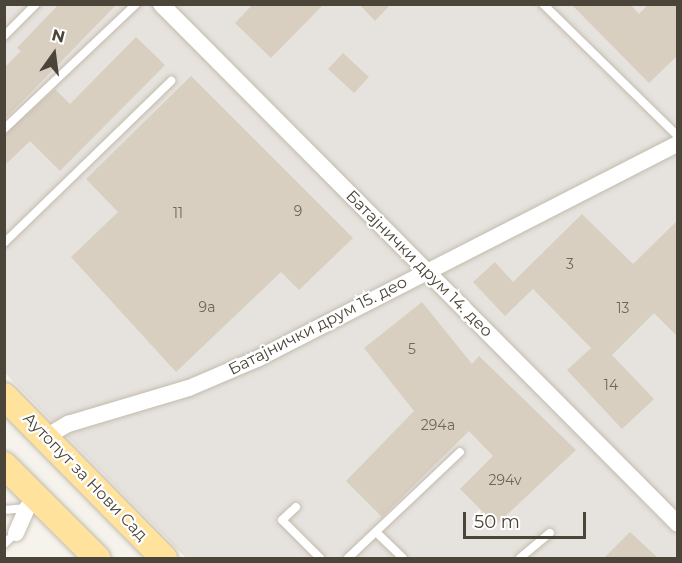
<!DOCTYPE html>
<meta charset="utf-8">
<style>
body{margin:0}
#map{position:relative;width:682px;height:563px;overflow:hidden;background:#f6f3ec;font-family:Montserrat,sans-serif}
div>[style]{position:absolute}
.industrial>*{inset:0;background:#e6e2dd}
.building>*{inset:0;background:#d8cfc1}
.roads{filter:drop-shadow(0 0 2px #c2bbae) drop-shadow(0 0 2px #c2bbae)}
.service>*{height:8px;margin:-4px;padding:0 4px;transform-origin:4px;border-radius:4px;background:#fff}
.minor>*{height:16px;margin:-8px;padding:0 8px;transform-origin:8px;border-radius:8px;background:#fff}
.primary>*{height:26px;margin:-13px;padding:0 13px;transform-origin:13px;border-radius:13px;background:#ffe39c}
span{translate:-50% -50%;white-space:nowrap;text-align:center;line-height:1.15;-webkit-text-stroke:4.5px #fff;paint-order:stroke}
.number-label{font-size:14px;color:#6e675b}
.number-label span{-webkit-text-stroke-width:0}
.street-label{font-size:16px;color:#4b4439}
.frame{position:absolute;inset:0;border:6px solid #4b4439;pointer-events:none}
.north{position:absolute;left:24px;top:24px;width:60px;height:60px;-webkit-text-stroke:4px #fff;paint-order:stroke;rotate:14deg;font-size:16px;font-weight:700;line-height:24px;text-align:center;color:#4b4439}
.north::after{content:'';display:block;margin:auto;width:21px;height:27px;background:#4b4439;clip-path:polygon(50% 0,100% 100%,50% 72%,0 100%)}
.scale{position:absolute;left:463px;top:512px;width:123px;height:27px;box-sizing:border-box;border:3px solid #4b4439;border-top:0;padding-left:8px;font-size:18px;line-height:21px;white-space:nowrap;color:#4b4439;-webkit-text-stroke:4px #fff;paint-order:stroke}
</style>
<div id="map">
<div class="industrial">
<div style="clip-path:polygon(4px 5px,677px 5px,677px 558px,186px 558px,5px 373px)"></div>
</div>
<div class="building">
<div style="clip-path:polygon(59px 4px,117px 4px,4px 120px,4px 68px,21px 51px,17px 48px)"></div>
<div style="clip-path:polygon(253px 4px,324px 4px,271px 58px,235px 23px)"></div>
<div style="clip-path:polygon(359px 4px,391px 4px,375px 21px)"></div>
<div style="clip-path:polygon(571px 4px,630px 4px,639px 14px,649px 4px,678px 4px,678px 55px,649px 83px)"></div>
<div style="clip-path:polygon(136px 37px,165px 65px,60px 171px,30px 141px,4px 166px,4px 135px,55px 89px,70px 104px)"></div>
<div style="clip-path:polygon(343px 53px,369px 77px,354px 93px,328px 69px)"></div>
<div style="clip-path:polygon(191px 76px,353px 238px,299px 290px,281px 272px,176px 372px,71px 257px,118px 212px,86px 179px)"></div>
<div style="clip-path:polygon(582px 214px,633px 264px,678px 220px,678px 337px,654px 313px,612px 355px,654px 399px,622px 429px,567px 370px,591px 348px,533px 289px,505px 316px,473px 282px,495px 262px,513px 282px)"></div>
<div style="clip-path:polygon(422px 302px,472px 364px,479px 356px,576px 450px,496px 525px,460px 489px,493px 456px,469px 431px,382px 517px,346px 481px,414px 411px,364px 348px)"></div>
<div style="clip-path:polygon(630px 532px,658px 558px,604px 558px)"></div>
</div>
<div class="roads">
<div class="service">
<div style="left:543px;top:4px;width:189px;rotate:44.4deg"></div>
<div style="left:4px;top:36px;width:45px;rotate:-45deg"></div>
<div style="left:4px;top:129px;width:182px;rotate:-43.4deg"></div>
<div style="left:4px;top:243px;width:233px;rotate:-44.1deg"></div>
<div style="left:296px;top:507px;width:19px;rotate:137deg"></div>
<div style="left:282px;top:520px;width:54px;rotate:45deg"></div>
<div style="left:4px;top:510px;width:23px;rotate:-5deg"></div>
<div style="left:376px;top:532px;width:37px;rotate:44deg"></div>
<div style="left:4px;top:544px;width:16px;rotate:-43deg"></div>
<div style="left:348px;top:558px;width:154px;rotate:-43.4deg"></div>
<div style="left:520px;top:558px;width:39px;rotate:-40deg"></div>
</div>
<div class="minor">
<div style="left:161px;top:4px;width:733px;rotate:45.17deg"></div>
<div style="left:46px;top:437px;width:26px;rotate:-31deg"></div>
<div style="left:68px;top:424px;width:126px;rotate:-16.6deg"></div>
<div style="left:189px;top:388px;width:76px;rotate:-23.2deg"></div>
<div style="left:259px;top:358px;width:470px;rotate:-27.1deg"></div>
<div style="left:16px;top:533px;width:27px;rotate:-66deg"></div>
<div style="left:27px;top:508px;width:15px;rotate:-48deg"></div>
</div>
<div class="primary">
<div style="left:4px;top:396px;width:228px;rotate:45.4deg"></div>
<div style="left:4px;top:465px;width:132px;rotate:45deg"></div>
</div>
</div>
<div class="number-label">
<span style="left:298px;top:211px">9</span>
<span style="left:178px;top:213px">11</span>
<span style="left:570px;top:264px">3</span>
<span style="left:207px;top:307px">9a</span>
<span style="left:623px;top:308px">13</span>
<span style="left:412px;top:349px">5</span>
<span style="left:611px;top:385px">14</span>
<span style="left:438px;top:425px">294a</span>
<span style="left:505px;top:480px">294v</span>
</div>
<div class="street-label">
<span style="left:419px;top:264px;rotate:45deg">Батајнички друм 14. део</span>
<span style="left:318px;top:326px;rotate:-27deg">Батајнички друм 15. део</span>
<span style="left:85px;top:477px;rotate:46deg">Аутопут за Нови Сад</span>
</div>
<div class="frame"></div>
<div class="north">N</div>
<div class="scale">50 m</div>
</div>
